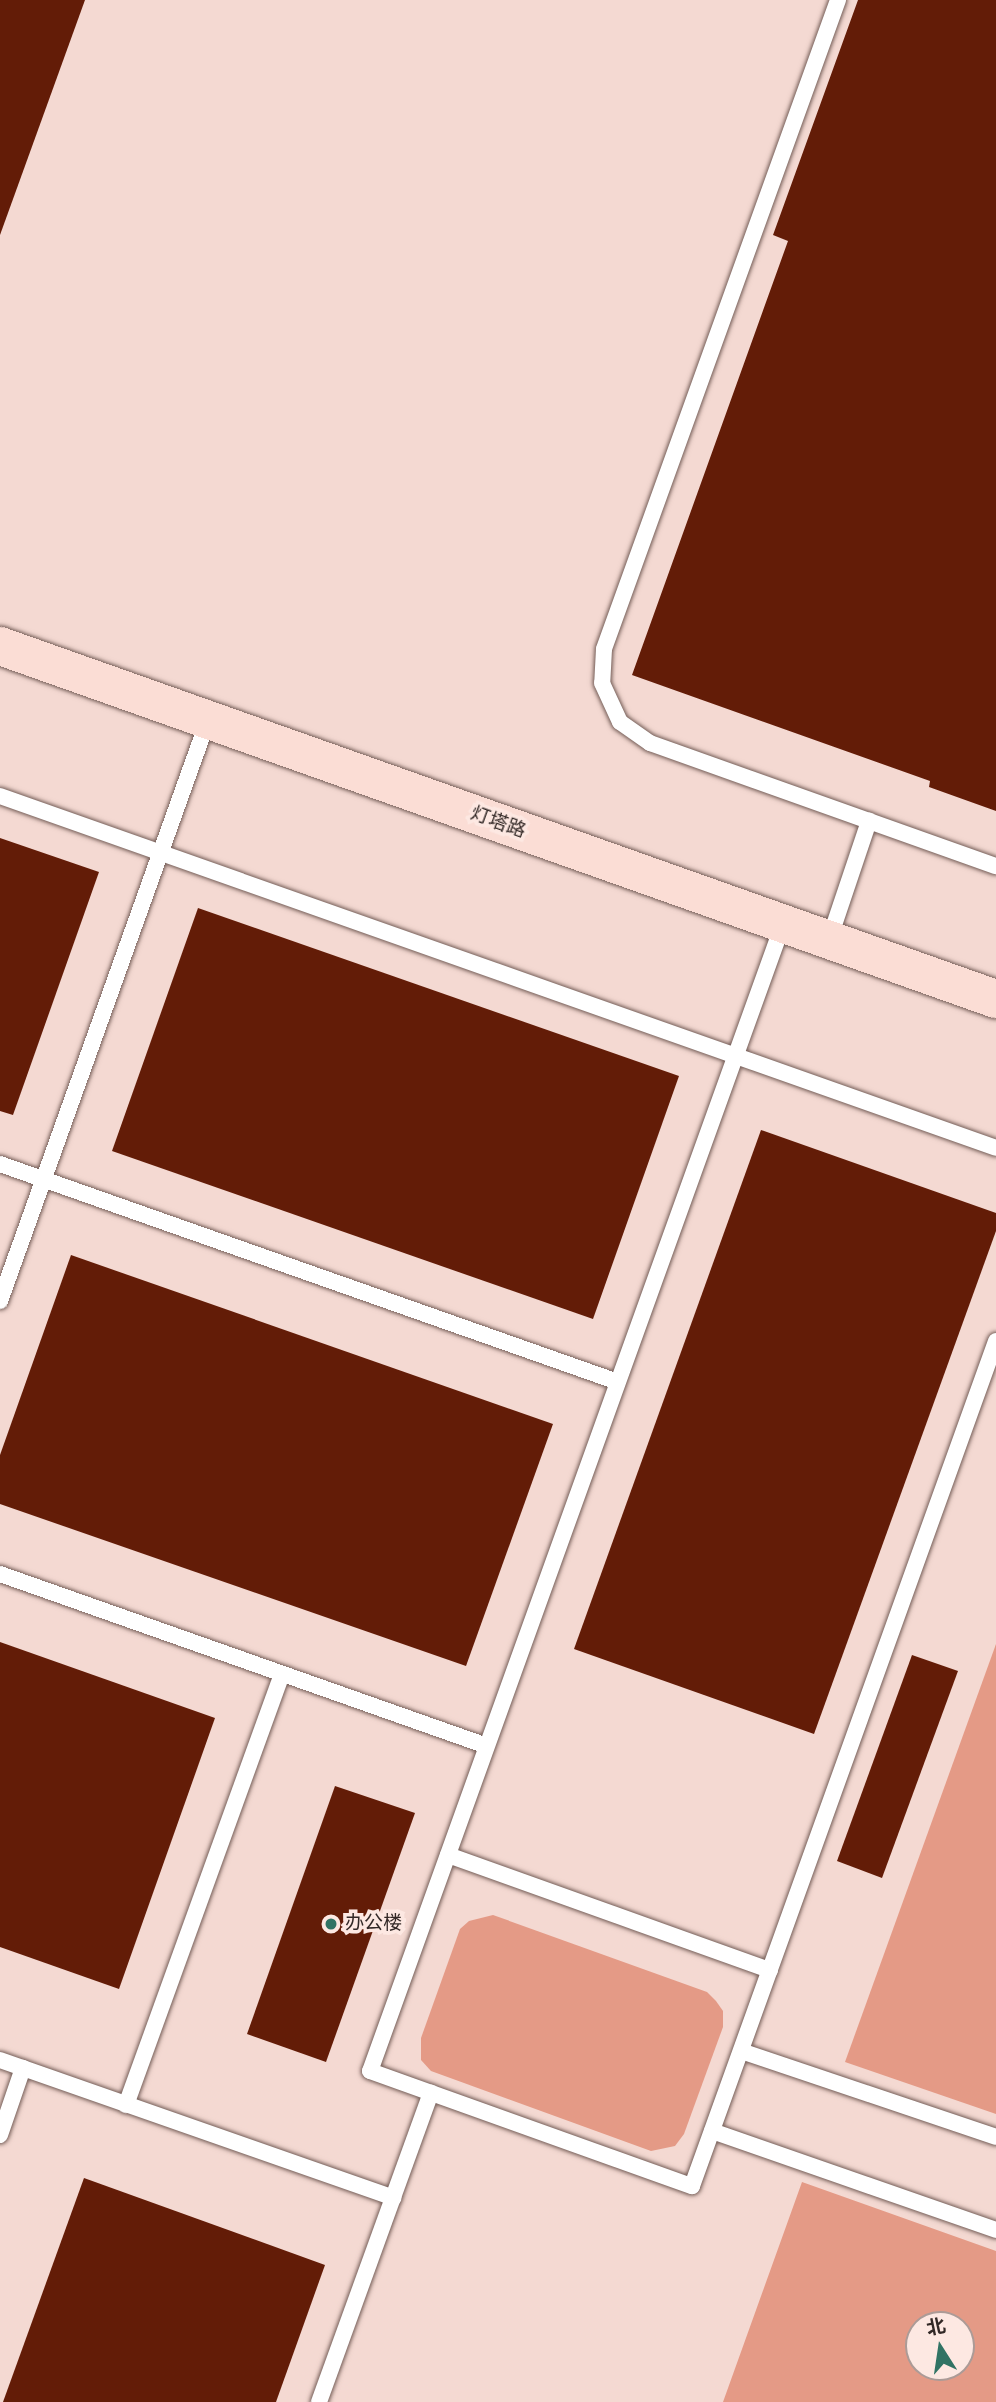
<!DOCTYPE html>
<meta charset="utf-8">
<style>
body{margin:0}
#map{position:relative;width:996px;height:2402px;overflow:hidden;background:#f4d9d2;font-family:"Nunito Sans","Noto Sans SC",sans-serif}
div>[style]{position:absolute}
.green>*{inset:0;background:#e49a86}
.building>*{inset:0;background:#631c07}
.roads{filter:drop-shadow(0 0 2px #745d57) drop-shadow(0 0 2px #745d57)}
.service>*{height:16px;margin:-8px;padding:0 8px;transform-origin:8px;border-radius:8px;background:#fff}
.secondary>*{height:38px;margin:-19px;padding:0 19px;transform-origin:19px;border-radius:19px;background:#fbddd5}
.dots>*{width:19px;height:19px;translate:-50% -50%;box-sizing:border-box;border:4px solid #fde8e2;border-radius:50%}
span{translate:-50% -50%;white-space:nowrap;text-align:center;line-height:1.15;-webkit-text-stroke:7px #fde8e2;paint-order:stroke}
.street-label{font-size:19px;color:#322826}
.poi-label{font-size:19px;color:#322826}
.left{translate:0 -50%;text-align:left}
.north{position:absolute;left:905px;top:2311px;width:70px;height:70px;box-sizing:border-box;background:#fde8e2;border:2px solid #ac9b97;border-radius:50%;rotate:348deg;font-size:19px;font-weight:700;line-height:28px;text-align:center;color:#322826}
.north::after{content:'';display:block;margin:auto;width:24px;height:32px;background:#317364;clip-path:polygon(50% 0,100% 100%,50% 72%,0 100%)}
</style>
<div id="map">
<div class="green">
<div style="clip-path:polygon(996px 1644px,996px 2114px,845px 2062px)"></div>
<div style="clip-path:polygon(493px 1915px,707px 1992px,716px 2001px,723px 2011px,723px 2027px,684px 2134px,675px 2146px,651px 2151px,431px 2071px,421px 2060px,421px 2038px,460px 1929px,469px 1921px)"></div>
<div style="clip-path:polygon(evenodd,802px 2182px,996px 2251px,996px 2402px,723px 2402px,802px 2182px,919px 2325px,961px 2325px,961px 2367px,919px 2367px,919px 2325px)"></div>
</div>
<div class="building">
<div style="clip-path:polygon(0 0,85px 0,0 235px)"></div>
<div style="clip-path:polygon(858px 0,996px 0,996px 811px,929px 787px,930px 781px,632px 675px,788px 241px,773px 235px)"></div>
<div style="clip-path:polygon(0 838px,99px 872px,13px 1115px,0 1111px)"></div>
<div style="clip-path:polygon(198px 908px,679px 1076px,593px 1319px,112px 1151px)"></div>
<div style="clip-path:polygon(761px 1130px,996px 1213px,996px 1231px,814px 1734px,574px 1649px)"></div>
<div style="clip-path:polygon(71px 1255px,553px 1424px,466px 1666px,0 1504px,0 1455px)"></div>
<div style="clip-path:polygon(0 1642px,215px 1718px,119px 1989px,0 1947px)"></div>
<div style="clip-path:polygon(912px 1655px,958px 1671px,882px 1878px,837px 1861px)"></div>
<div style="clip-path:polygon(335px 1786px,415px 1813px,326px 2062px,247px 2034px)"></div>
<div style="clip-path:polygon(84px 2178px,325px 2265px,276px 2402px,3px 2402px)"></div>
</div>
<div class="roads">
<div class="service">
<div style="left:838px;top:0;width:690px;rotate:109.83deg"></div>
<div style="left:604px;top:649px;width:34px;rotate:93deg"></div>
<div style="left:602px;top:683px;width:43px;rotate:65.2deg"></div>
<div style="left:620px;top:722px;width:37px;rotate:35deg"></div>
<div style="left:650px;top:743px;width:367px;rotate:19.6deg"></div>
<div style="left:0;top:796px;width:1056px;rotate:19.46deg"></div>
<div style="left:783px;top:924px;width:1219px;rotate:109.8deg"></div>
<div style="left:370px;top:2071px;width:342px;rotate:19.7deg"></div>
<div style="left:692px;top:2186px;width:898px;rotate:-70.21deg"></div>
<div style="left:829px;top:940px;width:126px;rotate:-71.4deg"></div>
<div style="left:0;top:1164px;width:655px;rotate:19.43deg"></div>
<div style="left:0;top:1301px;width:617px;rotate:-70.3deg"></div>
<div style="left:0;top:1574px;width:516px;rotate:19.45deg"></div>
<div style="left:448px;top:1855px;width:342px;rotate:19.7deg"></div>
<div style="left:741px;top:2051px;width:269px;rotate:18.6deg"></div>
<div style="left:0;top:2060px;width:417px;rotate:19.3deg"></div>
<div style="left:126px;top:2105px;width:458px;rotate:-70.1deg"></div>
<div style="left:712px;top:2131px;width:301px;rotate:19.2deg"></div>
<div style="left:0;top:2135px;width:71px;rotate:-71.1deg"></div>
<div style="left:319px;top:2402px;width:329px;rotate:-70.1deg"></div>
</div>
<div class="secondary">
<div style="left:0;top:646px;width:1057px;rotate:19.52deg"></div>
</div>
</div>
<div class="dots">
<div style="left:331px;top:1924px;background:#317364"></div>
</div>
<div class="street-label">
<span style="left:498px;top:823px;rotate:20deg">灯塔路</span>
</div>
<div class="poi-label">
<span class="left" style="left:345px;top:1924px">办公楼</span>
</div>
<div class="north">北</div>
</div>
